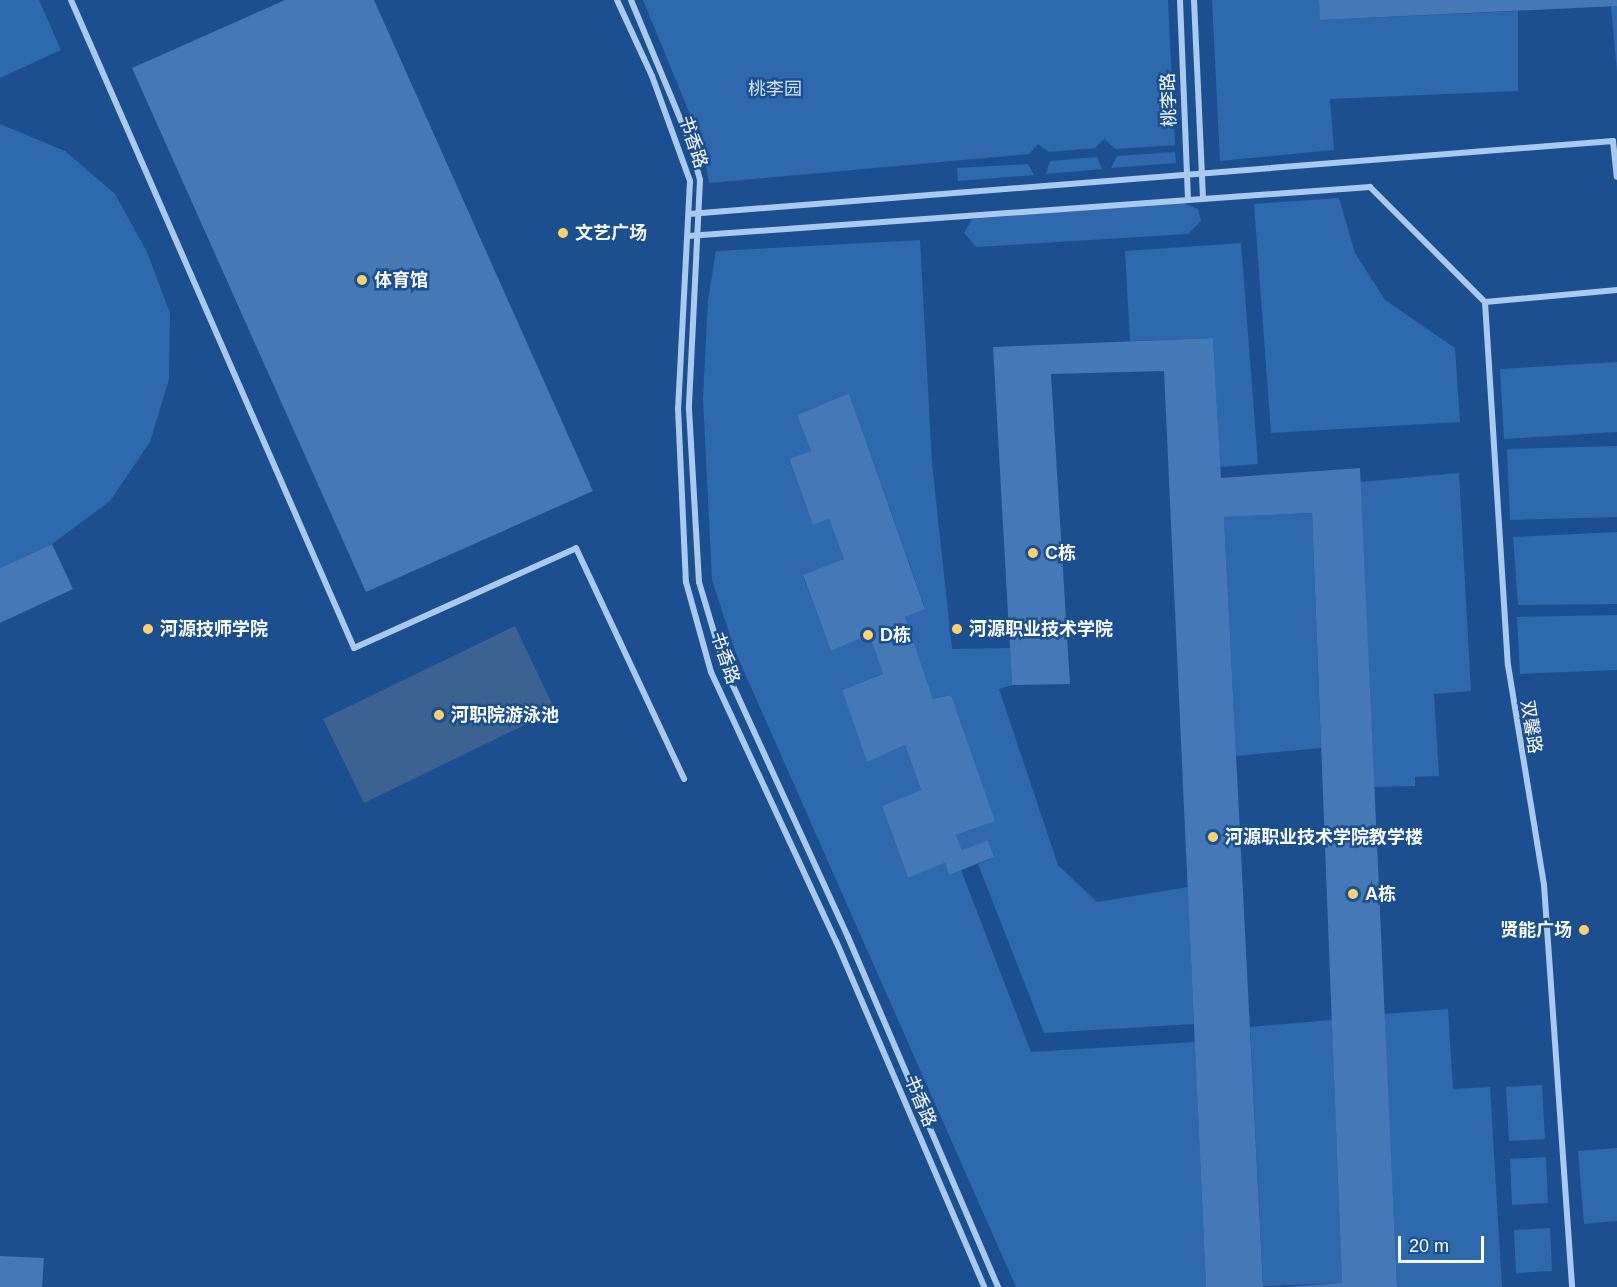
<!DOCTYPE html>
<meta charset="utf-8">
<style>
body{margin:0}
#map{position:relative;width:1617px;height:1287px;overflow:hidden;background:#1b4f8f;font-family:Helvetica,"Noto Sans SC",sans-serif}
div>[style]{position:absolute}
.green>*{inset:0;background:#2e69ad}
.water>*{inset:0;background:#3c6290}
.building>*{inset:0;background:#4478b7}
.street>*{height:6px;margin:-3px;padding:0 3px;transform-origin:3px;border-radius:3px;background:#a9c9ee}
.dots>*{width:16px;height:16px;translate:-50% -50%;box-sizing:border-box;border:3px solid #1b4f8f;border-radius:50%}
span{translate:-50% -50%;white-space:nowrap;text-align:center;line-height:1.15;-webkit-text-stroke:5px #1b4f8f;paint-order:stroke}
.park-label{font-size:18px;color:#cfe3fa}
.street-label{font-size:18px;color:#fff}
.poi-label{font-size:18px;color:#fff;font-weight:700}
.left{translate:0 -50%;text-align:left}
.right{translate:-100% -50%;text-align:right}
.scale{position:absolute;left:1398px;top:1236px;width:86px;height:27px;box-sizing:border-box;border:3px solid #fff;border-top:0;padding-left:8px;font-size:18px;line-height:21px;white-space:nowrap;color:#fff;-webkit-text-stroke:4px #1b4f8f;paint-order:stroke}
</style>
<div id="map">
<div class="green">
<div style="clip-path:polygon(0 0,39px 0,61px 50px,0 78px)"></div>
<div style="clip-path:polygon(643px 0,1168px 0,1175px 145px,1116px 149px,1104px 139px,1095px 148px,1049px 152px,1038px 144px,1029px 154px,709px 183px,703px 146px)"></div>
<div style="clip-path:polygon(1212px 0,1319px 0,1321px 20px,1518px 11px,1518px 91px,1330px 99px,1334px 150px,1220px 161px)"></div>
<div style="clip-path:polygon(1611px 6px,1617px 6px,1617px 72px)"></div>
<div style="clip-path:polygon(0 124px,65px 151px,115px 194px,147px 252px,170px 313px,169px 379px,150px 442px,110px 501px,52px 544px,0 568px)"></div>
<div style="clip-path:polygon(1175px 152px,1176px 163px,1111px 168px,1117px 156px)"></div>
<div style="clip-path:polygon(1097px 157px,1102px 169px,1046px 174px,1050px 161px)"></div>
<div style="clip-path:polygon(1028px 164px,1034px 175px,958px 181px,957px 168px)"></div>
<div style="clip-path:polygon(1339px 198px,1355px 253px,1385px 300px,1455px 348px,1460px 422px,1271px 433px,1254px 204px)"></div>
<div style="clip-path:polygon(1181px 202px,1198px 209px,1201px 221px,1188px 234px,976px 247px,964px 233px,972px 219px)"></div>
<div style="clip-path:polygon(920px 240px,932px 463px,952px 649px,1010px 648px,1012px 685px,999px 689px,1058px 865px,1097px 902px,1188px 887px,1194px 1024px,1044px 1033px,978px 864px,994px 857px,988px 840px,962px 850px,956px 835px,994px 821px,951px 695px,933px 699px,911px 634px,905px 617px,925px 608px,849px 393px,797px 415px,811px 451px,789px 460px,813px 525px,829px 519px,844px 559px,803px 576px,831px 651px,869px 635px,883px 674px,842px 690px,867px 761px,905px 745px,921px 790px,882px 806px,908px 878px,945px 863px,949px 875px,961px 870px,1031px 1052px,1195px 1042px,1206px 1287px,1016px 1287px,735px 651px,712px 580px,703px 398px,708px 300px,716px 251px)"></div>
<div style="clip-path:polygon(1241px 243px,1258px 464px,1220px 467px,1213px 338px,1130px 341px,1125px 251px)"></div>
<div style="clip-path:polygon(1617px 362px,1617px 432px,1504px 439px,1500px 369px)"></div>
<div style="clip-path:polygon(1617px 446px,1617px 517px,1510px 520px,1507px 449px)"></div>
<div style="clip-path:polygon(1459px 473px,1471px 691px,1434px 694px,1439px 776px,1415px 777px,1415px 786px,1374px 787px,1360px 482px)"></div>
<div style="clip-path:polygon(1312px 513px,1321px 748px,1236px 756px,1224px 517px)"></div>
<div style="clip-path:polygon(1617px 532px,1617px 604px,1518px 605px,1513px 537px)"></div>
<div style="clip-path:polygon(1617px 615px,1617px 670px,1520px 674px,1517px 617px)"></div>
<div style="clip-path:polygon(1448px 1009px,1453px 1089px,1490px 1087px,1502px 1287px,1397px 1287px,1384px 1014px)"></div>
<div style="clip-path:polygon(1332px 1020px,1342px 1283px,1263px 1286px,1250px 1027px)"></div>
<div style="clip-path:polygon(1542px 1085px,1545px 1139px,1509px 1141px,1506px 1087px)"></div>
<div style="clip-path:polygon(1617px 1148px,1617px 1221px,1584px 1224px,1578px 1151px)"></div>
<div style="clip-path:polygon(1546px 1157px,1548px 1203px,1512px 1205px,1510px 1159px)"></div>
<div style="clip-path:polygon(1550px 1228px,1552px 1271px,1516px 1273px,1514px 1230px)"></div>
</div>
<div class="water">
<div style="clip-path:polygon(515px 626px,555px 710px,364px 803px,323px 719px)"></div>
</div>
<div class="building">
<div style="clip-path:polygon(285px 0,374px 0,593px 491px,366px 592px,132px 68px)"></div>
<div style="clip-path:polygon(1319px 0,1617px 0,1617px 6px,1320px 20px)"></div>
<div style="clip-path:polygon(1213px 338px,1221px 478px,1360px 468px,1397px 1287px,1285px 1287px,1342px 1283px,1312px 513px,1224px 517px,1263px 1287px,1206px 1287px,1164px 371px,1051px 374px,1070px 684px,1012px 685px,993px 347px)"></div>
<div style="clip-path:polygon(849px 393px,925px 609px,905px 617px,911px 634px,933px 699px,951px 695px,995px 821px,956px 835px,962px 850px,988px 840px,994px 857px,949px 875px,945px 863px,908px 878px,882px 806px,921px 790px,905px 745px,867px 762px,842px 690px,883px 674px,869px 635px,831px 651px,803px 575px,844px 559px,829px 519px,813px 525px,789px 459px,811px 451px,797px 415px)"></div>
<div style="clip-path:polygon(52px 544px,73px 589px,0 623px,0 568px)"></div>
<div style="clip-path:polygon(0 1256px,44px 1258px,42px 1287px,0 1287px)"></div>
</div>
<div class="street">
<div style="left:71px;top:0;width:707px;rotate:66.41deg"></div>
<div style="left:354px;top:648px;width:243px;rotate:-24.2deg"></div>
<div style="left:576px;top:548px;width:255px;rotate:64.9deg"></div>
<div style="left:617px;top:0;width:84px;rotate:65.3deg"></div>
<div style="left:652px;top:76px;width:112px;rotate:70.1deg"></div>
<div style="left:690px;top:181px;width:227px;rotate:93deg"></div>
<div style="left:678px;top:408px;width:174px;rotate:87.4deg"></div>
<div style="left:686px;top:582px;width:93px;rotate:74.5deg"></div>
<div style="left:711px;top:672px;width:297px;rotate:65.1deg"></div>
<div style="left:836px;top:941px;width:376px;rotate:66.8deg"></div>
<div style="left:631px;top:0;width:152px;rotate:67.5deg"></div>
<div style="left:689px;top:140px;width:41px;rotate:74.6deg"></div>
<div style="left:700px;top:180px;width:229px;rotate:92.8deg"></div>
<div style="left:689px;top:409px;width:173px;rotate:86.7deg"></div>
<div style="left:699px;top:582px;width:88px;rotate:73.4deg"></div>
<div style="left:724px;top:666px;width:298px;rotate:65.4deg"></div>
<div style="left:848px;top:937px;width:381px;rotate:66.8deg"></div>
<div style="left:1180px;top:0;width:199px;rotate:87.7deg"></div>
<div style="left:1194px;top:0;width:198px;rotate:87.4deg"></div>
<div style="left:689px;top:214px;width:927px;rotate:-4.52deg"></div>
<div style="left:1613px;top:141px;width:36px;rotate:84deg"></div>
<div style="left:688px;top:236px;width:684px;rotate:-4.11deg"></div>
<div style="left:1370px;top:187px;width:163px;rotate:45deg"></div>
<div style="left:1485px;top:302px;width:364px;rotate:86.4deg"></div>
<div style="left:1508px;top:665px;width:223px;rotate:80.7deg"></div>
<div style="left:1544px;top:885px;width:403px;rotate:86deg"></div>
<div style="left:1485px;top:302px;width:133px;rotate:-5.2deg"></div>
</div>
<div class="dots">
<div style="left:563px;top:233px;background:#ffd166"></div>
<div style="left:362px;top:280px;background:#ffd166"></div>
<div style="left:1033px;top:553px;background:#ffd166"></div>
<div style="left:148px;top:629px;background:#ffd166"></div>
<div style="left:957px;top:629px;background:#ffd166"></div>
<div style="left:868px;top:635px;background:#ffd166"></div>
<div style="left:439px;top:715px;background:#ffd166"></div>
<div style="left:1213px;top:837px;background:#ffd166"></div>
<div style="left:1353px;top:894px;background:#ffd166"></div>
<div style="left:1584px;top:930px;background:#ffd166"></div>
</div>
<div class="park-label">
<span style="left:775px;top:89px">桃李园</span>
</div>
<div class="street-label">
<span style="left:1169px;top:100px;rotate:-92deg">桃李路</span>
<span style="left:693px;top:142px;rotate:72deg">书香路</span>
<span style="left:725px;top:658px;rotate:71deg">书香路</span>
<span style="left:1531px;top:727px;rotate:81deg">双馨路</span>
<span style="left:920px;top:1101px;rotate:67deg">书香路</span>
</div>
<div class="poi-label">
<span class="left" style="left:575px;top:233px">文艺广场</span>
<span class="left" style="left:374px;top:280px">体育馆</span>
<span class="left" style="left:1045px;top:553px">C栋</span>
<span class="left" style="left:160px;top:629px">河源技师学院</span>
<span class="left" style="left:969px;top:629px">河源职业技术学院</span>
<span class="left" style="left:880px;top:635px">D栋</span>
<span class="left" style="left:451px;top:715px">河职院游泳池</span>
<span class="left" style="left:1225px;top:837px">河源职业技术学院教学楼</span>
<span class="left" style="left:1365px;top:894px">A栋</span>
<span class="right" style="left:1572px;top:930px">贤能广场</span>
</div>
<div class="scale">20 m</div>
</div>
